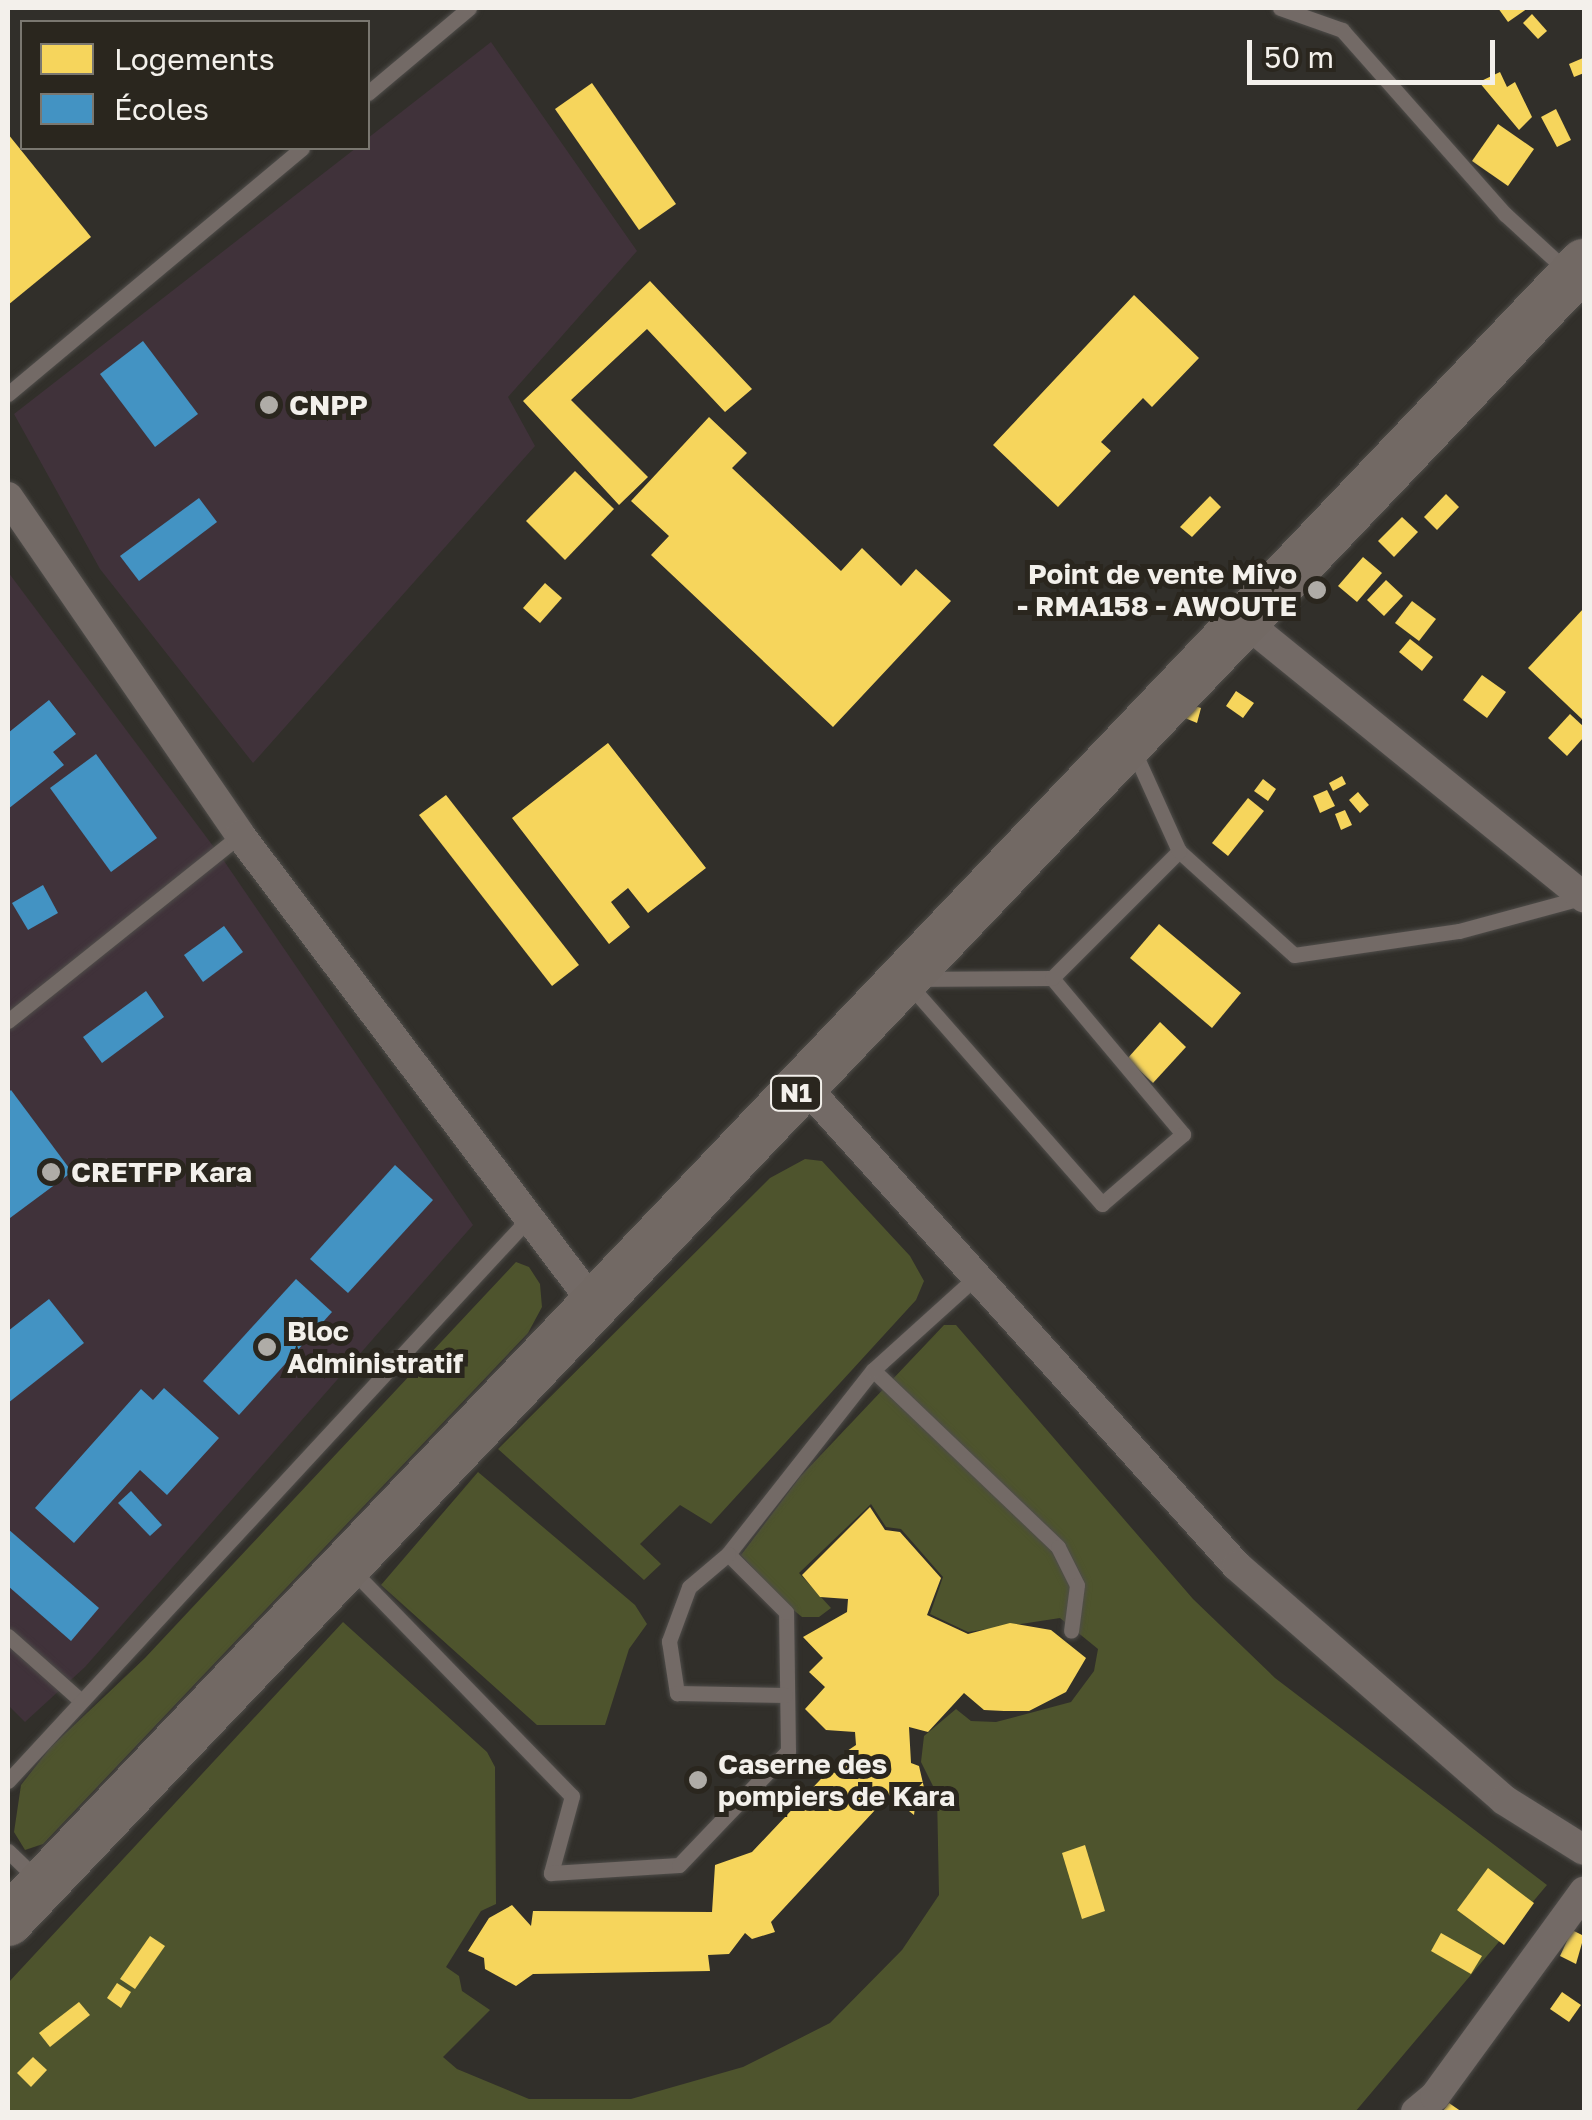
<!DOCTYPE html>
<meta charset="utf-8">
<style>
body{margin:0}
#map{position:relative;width:1592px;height:2120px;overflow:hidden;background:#312f2a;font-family:"Golos Text",sans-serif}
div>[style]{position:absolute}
.education>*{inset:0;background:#40323a}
.green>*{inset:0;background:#4e542d}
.homes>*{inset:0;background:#f6d55c}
.schools>*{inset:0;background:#4393c3}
.roads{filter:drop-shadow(0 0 2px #4f4d4a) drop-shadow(0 0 2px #4f4d4a)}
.service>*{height:15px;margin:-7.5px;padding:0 7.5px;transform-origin:7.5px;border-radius:7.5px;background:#736a66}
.minor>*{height:30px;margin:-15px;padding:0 15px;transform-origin:15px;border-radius:15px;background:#736a66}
.trunk>*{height:50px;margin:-25px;padding:0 25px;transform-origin:25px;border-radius:25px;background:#726964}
.dots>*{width:28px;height:28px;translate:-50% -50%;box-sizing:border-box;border:5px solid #2a261e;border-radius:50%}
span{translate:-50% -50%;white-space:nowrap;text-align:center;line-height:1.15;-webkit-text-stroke:10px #2a261e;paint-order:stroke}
.shield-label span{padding:2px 8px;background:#2a261e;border:2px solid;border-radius:8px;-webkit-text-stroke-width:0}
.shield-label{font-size:25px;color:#f3f0eb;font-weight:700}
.poi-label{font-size:28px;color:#f3f0eb;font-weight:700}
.left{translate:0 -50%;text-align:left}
.right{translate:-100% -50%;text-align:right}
.frame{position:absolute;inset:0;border:10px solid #f3f0eb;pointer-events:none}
.legend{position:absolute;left:20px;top:20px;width:350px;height:130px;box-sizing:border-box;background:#2a261e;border:2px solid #7a7770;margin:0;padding:12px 18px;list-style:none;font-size:30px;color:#f3f0eb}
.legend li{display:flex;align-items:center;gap:20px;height:50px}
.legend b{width:50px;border:2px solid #7a7770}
.scale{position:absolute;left:1247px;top:40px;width:248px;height:45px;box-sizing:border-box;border:5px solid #f3f0eb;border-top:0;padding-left:12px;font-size:30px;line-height:35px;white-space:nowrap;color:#f3f0eb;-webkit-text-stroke:8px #2a261e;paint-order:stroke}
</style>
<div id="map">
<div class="education">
<div style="clip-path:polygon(491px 42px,637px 251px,508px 397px,535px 446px,253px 763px,100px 569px,14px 414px,356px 148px,368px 148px,368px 138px)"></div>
<div style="clip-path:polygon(8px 572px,222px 858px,473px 1225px,85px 1667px,25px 1722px,8px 1705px)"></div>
</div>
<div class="green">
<div style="clip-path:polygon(805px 1159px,822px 1161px,910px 1256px,924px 1281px,916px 1300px,711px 1524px,680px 1505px,640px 1544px,661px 1564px,644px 1580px,498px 1449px,770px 1178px)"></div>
<div style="clip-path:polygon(516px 1262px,529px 1267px,540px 1284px,542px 1307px,528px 1333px,43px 1844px,25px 1850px,14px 1832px,21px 1785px,50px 1748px,145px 1658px)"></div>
<div style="clip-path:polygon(944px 1325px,956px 1325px,1193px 1599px,1275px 1678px,1547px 1885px,1355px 2112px,8px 2112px,8px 1983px,343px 1622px,487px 1752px,495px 1767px,496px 1904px,481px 1911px,446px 1967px,459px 1976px,462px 1991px,490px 2010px,443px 2057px,457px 2069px,529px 2099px,631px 2099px,743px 2067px,830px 2023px,902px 1950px,939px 1895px,937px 1794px,921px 1762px,924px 1736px,956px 1709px,971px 1721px,996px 1722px,1071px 1702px,1094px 1671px,1098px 1649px,1060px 1618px,968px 1632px,930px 1614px,943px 1577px,901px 1529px,886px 1527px,871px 1504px,799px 1573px,831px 1608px,819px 1617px,802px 1617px,786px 1604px,741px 1555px,800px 1477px)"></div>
<div style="clip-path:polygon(478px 1472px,635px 1605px,647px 1624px,629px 1649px,605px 1725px,537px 1725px,381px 1585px)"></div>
</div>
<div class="homes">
<div style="clip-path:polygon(1498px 8px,1528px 8px,1508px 22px)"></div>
<div style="clip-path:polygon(1532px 14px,1547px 31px,1538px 39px,1523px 23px)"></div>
<div style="clip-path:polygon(1583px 58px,1584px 73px,1574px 77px,1569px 64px)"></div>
<div style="clip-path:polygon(1500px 72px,1507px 87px,1515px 82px,1532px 117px,1519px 130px,1479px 82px)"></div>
<div style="clip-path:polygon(592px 83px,676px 204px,639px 230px,555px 109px)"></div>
<div style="clip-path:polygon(1556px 109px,1571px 140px,1557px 147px,1541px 117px)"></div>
<div style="clip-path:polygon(1498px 124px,1534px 149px,1508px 186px,1472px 161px)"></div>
<div style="clip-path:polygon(8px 134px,91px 237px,8px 305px)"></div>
<div style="clip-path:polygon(650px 281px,752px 389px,725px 412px,647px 329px,571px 400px,648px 477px,619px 505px,523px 401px)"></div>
<div style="clip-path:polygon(1134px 295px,1199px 358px,1152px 407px,1143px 398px,1101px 442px,1111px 451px,1058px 507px,993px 445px)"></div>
<div style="clip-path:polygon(709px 417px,747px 453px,732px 468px,841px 571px,862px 548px,901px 586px,916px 569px,951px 601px,833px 727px,651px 555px,669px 536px,631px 501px)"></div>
<div style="clip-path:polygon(575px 471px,614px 509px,565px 560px,526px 521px)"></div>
<div style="clip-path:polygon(1446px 494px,1459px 507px,1437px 530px,1424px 517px)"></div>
<div style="clip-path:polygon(1210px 496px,1221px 507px,1192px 537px,1180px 527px)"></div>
<div style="clip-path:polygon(1402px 517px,1418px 532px,1394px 557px,1378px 541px)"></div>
<div style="clip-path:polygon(1363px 557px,1382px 573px,1357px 602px,1338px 586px)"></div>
<div style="clip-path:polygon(1386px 580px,1403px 596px,1384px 616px,1367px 600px)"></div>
<div style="clip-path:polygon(545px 583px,562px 598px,540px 623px,523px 608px)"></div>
<div style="clip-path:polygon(1412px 601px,1436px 619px,1419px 641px,1395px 623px)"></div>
<div style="clip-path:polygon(1584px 608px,1584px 721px,1528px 668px)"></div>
<div style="clip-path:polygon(1410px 639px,1433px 657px,1422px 671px,1399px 652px)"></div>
<div style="clip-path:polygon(1482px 675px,1506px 692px,1487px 718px,1463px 700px)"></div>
<div style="clip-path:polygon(1236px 691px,1254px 703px,1243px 718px,1226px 706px)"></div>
<div style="clip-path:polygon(1189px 704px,1201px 708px,1197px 723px,1185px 718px)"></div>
<div style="clip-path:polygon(1570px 714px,1584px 727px,1584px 737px,1567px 756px,1548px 738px)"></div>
<div style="clip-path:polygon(608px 743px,706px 868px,648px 913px,628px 888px,611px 902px,630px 927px,609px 944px,512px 818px)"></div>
<div style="clip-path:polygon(1342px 776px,1346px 784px,1333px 791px,1329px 783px)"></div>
<div style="clip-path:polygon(1263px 779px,1276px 789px,1268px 801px,1254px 791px)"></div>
<div style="clip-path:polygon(1327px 790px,1335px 806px,1320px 813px,1313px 796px)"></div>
<div style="clip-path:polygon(1358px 792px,1369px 805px,1360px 813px,1349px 800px)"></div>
<div style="clip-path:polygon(446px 795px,579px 965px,552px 986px,419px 815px)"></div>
<div style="clip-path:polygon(1248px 798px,1264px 811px,1228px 856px,1212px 843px)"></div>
<div style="clip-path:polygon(1345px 810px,1352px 825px,1341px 830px,1335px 814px)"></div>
<div style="clip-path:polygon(1159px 924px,1241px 993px,1212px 1028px,1130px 958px)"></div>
<div style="clip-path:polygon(1160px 1022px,1186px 1047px,1153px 1083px,1127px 1059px)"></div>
<div style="clip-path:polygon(870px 1507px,885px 1530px,900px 1532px,941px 1578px,927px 1615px,968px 1634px,1010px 1623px,1051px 1630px,1086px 1658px,1066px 1692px,1029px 1711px,1004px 1711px,984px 1710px,964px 1693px,928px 1732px,909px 1727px,911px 1763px,919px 1766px,929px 1809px,915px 1807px,914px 1815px,889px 1795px,771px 1922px,775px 1932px,752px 1939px,745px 1933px,729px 1954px,708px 1955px,710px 1971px,533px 1974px,516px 1986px,485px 1969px,484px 1958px,468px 1951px,489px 1918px,512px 1905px,531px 1926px,533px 1911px,712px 1912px,715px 1865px,752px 1852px,836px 1763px,844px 1769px,853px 1757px,847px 1751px,856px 1745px,855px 1732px,826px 1730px,805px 1709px,825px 1687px,809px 1672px,823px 1658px,803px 1637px,847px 1612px,848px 1599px,820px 1597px,802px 1575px)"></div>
<div style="clip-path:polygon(1085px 1845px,1105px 1911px,1082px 1919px,1062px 1853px)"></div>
<div style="clip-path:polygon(1488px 1868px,1534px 1903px,1504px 1945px,1457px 1910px)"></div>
<div style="clip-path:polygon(1572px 1930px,1584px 1936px,1576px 1964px,1560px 1956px)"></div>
<div style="clip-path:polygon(1441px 1933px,1482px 1956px,1471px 1974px,1431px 1951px)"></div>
<div style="clip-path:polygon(150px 1936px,165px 1946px,135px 1989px,120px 1979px)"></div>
<div style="clip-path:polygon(117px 1983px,131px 1992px,121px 2008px,107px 1998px)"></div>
<div style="clip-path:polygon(1562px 1992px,1581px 2005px,1569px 2022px,1550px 2009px)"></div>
<div style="clip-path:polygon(79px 2002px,90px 2015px,50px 2047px,39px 2033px)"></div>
<div style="clip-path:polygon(33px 2057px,47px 2070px,31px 2087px,17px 2073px)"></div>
<div style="clip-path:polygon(1449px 2103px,1462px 2112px,1442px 2112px)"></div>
</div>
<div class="schools">
<div style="clip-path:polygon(143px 341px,198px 414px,155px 447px,100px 374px)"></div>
<div style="clip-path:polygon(199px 498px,217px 522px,139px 581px,120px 556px)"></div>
<div style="clip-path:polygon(49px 700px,76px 734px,53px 752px,64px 765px,8px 809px,8px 733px)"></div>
<div style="clip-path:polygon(96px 754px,157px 838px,111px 872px,50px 788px)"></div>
<div style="clip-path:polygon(43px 885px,58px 913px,28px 930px,12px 903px)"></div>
<div style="clip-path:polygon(224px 926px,243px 952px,203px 982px,184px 955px)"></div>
<div style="clip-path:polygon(146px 991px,164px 1017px,102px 1063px,83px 1037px)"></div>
<div style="clip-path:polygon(11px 1090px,72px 1172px,10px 1218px,8px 1093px)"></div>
<div style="clip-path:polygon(395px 1165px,433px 1200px,348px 1293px,310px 1259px)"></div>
<div style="clip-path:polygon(296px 1279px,332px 1312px,239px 1415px,203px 1381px)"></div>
<div style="clip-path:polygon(49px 1299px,84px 1343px,8px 1403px,8px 1331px)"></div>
<div style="clip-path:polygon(164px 1388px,219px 1438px,167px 1495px,140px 1470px,74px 1543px,35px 1508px,141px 1389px,153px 1400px)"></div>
<div style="clip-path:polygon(131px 1491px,162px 1525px,150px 1536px,118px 1503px)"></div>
<div style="clip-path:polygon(8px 1529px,99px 1608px,71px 1641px,8px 1586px)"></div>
</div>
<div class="roads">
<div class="service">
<div style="left:1280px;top:8px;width:66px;rotate:19.5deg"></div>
<div style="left:1342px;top:30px;width:246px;rotate:48.5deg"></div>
<div style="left:1505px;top:214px;width:83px;rotate:42.6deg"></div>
<div style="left:368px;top:93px;width:132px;rotate:-40.1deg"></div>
<div style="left:8px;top:394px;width:383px;rotate:-39.9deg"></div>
<div style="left:1179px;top:851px;width:155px;rotate:42.1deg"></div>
<div style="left:1294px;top:955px;width:167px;rotate:-8.3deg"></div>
<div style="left:1459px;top:931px;width:130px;rotate:-15.2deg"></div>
<div style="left:1052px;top:978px;width:204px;rotate:50deg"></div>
<div style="left:1183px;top:1134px;width:107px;rotate:139.2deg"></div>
<div style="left:1102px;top:1204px;width:300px;rotate:-131.3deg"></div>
<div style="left:904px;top:979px;width:148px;rotate:-0.4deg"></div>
<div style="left:1052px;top:978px;width:180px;rotate:-45deg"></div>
<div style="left:1179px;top:851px;width:114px;rotate:-114.3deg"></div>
<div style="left:8px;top:1021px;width:297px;rotate:-38.7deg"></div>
<div style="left:873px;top:1370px;width:256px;rotate:43.7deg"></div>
<div style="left:1058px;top:1547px;width:42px;rotate:63.4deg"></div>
<div style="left:1077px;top:1585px;width:46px;rotate:97.4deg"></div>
<div style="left:728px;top:1554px;width:234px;rotate:-51.8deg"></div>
<div style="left:873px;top:1370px;width:139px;rotate:-42.1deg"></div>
<div style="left:352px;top:1570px;width:315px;rotate:45.8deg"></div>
<div style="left:572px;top:1796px;width:80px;rotate:105.3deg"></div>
<div style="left:551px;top:1873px;width:128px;rotate:-3.6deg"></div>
<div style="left:679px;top:1865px;width:158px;rotate:-46.3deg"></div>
<div style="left:788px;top:1751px;width:139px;rotate:-90.8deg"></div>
<div style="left:786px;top:1612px;width:82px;rotate:-135deg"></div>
<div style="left:728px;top:1554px;width:51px;rotate:139.8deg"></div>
<div style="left:689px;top:1587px;width:58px;rotate:110.3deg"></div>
<div style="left:669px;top:1641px;width:53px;rotate:81.3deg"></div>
<div style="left:677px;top:1693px;width:108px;rotate:1.1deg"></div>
<div style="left:8px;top:1636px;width:96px;rotate:41.6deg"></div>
<div style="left:8px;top:1781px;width:767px;rotate:-47.22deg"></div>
<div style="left:8px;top:1851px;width:40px;rotate:44deg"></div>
</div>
<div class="minor">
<div style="left:8px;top:497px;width:410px;rotate:55.5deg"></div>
<div style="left:240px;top:835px;width:588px;rotate:52.95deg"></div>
<div style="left:1244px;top:621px;width:438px;rotate:39.1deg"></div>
<div style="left:804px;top:1085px;width:647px;rotate:48.01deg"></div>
<div style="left:1237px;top:1566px;width:355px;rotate:41.2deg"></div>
<div style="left:1504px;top:1800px;width:94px;rotate:32deg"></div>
<div style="left:1416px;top:2112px;width:25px;rotate:-40deg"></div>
<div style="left:1435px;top:2096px;width:253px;rotate:-53.9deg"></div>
</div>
<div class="trunk">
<div style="left:8px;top:1921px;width:2287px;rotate:-46.44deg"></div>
</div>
</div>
<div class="dots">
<div style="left:269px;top:405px;background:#afaca7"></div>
<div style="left:1317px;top:590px;background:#afaca7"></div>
<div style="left:51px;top:1172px;background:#afaca7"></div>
<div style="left:267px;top:1347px;background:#afaca7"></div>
<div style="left:698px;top:1780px;background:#afaca7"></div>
</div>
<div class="shield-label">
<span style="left:796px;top:1093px">N1</span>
</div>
<div class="poi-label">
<span class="left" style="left:289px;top:405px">CNPP</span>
<span class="right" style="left:1297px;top:590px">Point de vente Mivo<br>- RMA158 - AWOUTE</span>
<span class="left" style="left:71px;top:1172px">CRETFP Kara</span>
<span class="left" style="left:287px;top:1347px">Bloc<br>Administratif</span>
<span class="left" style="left:718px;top:1780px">Caserne des<br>pompiers de Kara</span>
</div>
<div class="frame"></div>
<ul class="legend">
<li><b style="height:28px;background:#f6d55c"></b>Logements</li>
<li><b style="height:28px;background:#4393c3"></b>Écoles</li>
</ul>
<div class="scale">50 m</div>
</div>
